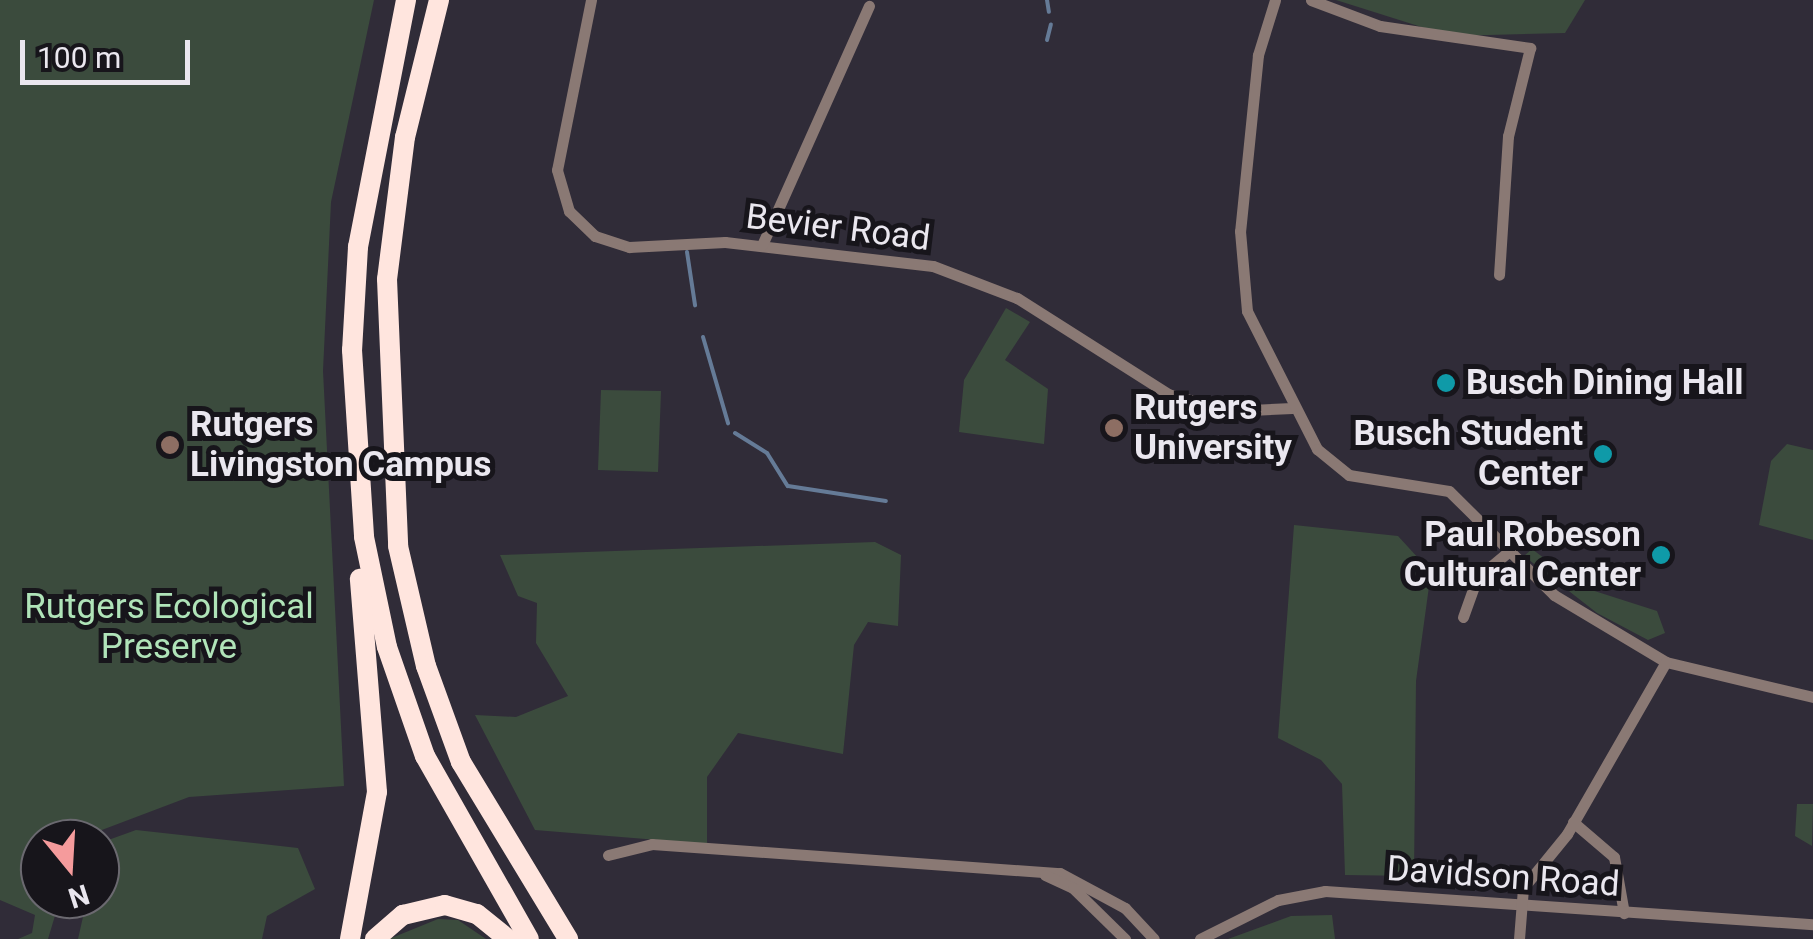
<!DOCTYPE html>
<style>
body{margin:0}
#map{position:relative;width:1813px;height:939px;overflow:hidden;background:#302c38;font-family:Roboto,sans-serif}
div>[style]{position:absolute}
.green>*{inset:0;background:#3b4b3d}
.stream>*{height:4px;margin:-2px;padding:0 2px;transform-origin:2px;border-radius:2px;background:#657b97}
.minor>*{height:11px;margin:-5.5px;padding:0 5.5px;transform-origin:5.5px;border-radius:5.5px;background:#8a7974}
.motorway>*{height:20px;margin:-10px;padding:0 10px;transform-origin:10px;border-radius:10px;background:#ffe5de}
.dots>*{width:28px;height:28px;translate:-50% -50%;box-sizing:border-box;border:5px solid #17151b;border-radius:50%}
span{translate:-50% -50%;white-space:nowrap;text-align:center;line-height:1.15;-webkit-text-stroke:10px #17151b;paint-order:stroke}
.street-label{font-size:35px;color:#eae7ef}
.poi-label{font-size:35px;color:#eae7ef;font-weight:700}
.left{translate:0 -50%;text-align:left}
.right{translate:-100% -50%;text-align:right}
.park-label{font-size:35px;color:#b0e4b9}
.north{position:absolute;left:20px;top:819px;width:100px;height:100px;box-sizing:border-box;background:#17151b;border:2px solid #6b6970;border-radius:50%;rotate:162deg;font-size:28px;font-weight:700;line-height:40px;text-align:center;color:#eae7ef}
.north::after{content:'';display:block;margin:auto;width:35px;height:45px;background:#f59b9c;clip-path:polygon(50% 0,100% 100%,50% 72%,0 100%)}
.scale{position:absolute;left:20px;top:40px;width:170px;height:45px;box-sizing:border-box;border:5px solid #eae7ef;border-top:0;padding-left:12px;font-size:30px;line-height:35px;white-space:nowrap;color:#eae7ef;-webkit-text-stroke:8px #17151b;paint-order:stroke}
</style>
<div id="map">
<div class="green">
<div style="clip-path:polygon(0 0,374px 0,331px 202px,323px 371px,344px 786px,189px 797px,78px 839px,40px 839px,40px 899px,60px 899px,48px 939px,18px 939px,32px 933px,35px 915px,0 900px)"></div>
<div style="clip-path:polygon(1336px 0,1585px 0,1565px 33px,1450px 36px)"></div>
<div style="clip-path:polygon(1006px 308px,1030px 322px,1005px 360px,1048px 389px,1044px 444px,959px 432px,964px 380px)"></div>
<div style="clip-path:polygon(601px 390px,661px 391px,658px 472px,598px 470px)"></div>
<div style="clip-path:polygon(1787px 444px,1813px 450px,1813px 540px,1759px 525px,1771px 461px)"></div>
<div style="clip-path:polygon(1294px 525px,1398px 536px,1431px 572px,1416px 681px,1414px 876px,1345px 875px,1342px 784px,1321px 760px,1278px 738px)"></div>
<div style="clip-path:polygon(875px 542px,901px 555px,898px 626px,868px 622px,854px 645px,843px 754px,738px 733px,707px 777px,707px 844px,535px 830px,475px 715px,516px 717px,568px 696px,536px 643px,537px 603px,518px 596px,500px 555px)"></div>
<div style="clip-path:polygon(1532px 549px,1582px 587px,1657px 611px,1665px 633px,1648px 640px,1597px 613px,1524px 556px)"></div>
<div style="clip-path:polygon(1797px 804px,1813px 804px,1812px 846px,1795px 836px)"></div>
<div style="clip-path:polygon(136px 830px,298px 848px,315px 889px,267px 916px,262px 939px,78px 939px,87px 899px,100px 899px,100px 843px)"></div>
<div style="clip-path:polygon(1332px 915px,1335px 939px,1228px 939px,1291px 916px)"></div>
<div style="clip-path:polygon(438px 919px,458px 920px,486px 939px,389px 939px)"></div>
</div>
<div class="stream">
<div style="left:1047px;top:0;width:12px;rotate:81deg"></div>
<div style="left:1047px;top:40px;width:16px;rotate:-76deg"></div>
<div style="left:687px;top:252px;width:54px;rotate:81.4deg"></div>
<div style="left:703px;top:337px;width:90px;rotate:73.8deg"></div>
<div style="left:735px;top:433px;width:38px;rotate:32deg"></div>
<div style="left:767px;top:453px;width:39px;rotate:58deg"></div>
<div style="left:788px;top:486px;width:99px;rotate:8.7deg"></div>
</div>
<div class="minor">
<div style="left:591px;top:0;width:173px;rotate:101.3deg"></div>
<div style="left:557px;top:170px;width:43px;rotate:73.7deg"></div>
<div style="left:569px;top:211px;width:36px;rotate:44deg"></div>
<div style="left:595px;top:236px;width:36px;rotate:18deg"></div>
<div style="left:629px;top:247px;width:96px;rotate:-3deg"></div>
<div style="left:725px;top:242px;width:209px;rotate:6.6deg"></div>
<div style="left:933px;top:266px;width:90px;rotate:20.9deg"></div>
<div style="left:1017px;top:298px;width:179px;rotate:32.4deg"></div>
<div style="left:1168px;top:394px;width:64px;rotate:15.3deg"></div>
<div style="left:1230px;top:411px;width:62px;rotate:-2.8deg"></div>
<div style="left:1275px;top:0;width:58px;rotate:107.2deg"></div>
<div style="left:1258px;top:55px;width:177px;rotate:95.8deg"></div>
<div style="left:1240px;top:231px;width:80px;rotate:85deg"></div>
<div style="left:1247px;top:311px;width:155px;rotate:63.1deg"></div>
<div style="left:1317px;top:449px;width:41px;rotate:39.1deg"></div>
<div style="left:1349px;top:475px;width:101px;rotate:9.1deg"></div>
<div style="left:1449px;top:491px;width:148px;rotate:44.7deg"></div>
<div style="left:1554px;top:595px;width:131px;rotate:30.9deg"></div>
<div style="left:1666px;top:662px;width:151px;rotate:13.4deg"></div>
<div style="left:1311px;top:0;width:74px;rotate:20.6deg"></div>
<div style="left:1380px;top:26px;width:152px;rotate:8.3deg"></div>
<div style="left:1530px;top:48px;width:91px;rotate:104deg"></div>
<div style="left:1508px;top:136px;width:139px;rotate:93.7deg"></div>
<div style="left:762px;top:245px;width:262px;rotate:-65.9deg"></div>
<div style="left:1463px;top:617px;width:41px;rotate:-70.3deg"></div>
<div style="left:1477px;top:578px;width:39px;rotate:-40deg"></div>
<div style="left:1573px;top:822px;width:54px;rotate:40.5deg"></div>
<div style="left:1614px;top:857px;width:57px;rotate:79.9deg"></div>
<div style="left:608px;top:855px;width:45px;rotate:-14deg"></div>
<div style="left:652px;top:844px;width:409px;rotate:4.1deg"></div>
<div style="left:1060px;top:873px;width:74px;rotate:28.3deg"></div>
<div style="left:1125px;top:908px;width:42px;rotate:46.9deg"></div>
<div style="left:1045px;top:875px;width:31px;rotate:25deg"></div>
<div style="left:1073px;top:888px;width:73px;rotate:44.4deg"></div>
<div style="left:1200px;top:939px;width:87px;rotate:-26.6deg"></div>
<div style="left:1278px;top:900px;width:48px;rotate:-10.8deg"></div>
<div style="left:1325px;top:891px;width:489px;rotate:3.9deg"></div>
<div style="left:1519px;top:939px;width:51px;rotate:-85.5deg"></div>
<div style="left:1523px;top:888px;width:70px;rotate:-50.8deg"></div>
<div style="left:1567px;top:834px;width:198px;rotate:-60.1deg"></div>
</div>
<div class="motorway">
<div style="left:406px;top:0;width:252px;rotate:101deg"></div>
<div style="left:358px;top:247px;width:103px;rotate:93.3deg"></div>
<div style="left:352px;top:350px;width:187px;rotate:86.3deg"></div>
<div style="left:364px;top:537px;width:112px;rotate:78.2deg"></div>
<div style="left:387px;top:647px;width:115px;rotate:70.8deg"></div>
<div style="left:425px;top:756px;width:210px;rotate:60.4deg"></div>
<div style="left:439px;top:0;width:141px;rotate:103.9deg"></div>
<div style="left:405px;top:137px;width:143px;rotate:97.2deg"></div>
<div style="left:387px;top:279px;width:267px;rotate:87.6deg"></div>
<div style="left:398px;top:546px;width:123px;rotate:76.9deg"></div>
<div style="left:426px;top:666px;width:102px;rotate:70deg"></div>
<div style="left:461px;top:762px;width:207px;rotate:58.8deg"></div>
<div style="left:350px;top:939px;width:149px;rotate:-79.6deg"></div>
<div style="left:377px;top:792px;width:214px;rotate:-94.6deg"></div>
<div style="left:375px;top:939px;width:37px;rotate:-41deg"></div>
<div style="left:403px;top:915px;width:43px;rotate:-13.4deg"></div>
<div style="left:445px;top:905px;width:33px;rotate:16deg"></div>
<div style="left:477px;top:914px;width:40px;rotate:39deg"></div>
</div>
<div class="dots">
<div style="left:1446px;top:383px;background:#0f9aa8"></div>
<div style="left:1114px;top:428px;background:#8d6e63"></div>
<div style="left:170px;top:445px;background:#8d6e63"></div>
<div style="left:1603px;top:454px;background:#0f9aa8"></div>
<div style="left:1661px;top:555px;background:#0f9aa8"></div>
</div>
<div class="street-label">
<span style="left:838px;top:228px;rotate:7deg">Bevier Road</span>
<span style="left:1503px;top:877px;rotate:4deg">Davidson Road</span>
</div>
<div class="poi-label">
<span class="left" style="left:1466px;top:383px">Busch Dining Hall</span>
<span class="left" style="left:1134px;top:428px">Rutgers<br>University</span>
<span class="left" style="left:190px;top:445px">Rutgers<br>Livingston Campus</span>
<span class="right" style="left:1583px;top:454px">Busch Student<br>Center</span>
<span class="right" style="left:1641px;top:555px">Paul Robeson<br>Cultural Center</span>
</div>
<div class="park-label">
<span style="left:169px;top:627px">Rutgers Ecological<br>Preserve</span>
</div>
<div class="north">N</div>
<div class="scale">100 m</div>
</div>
